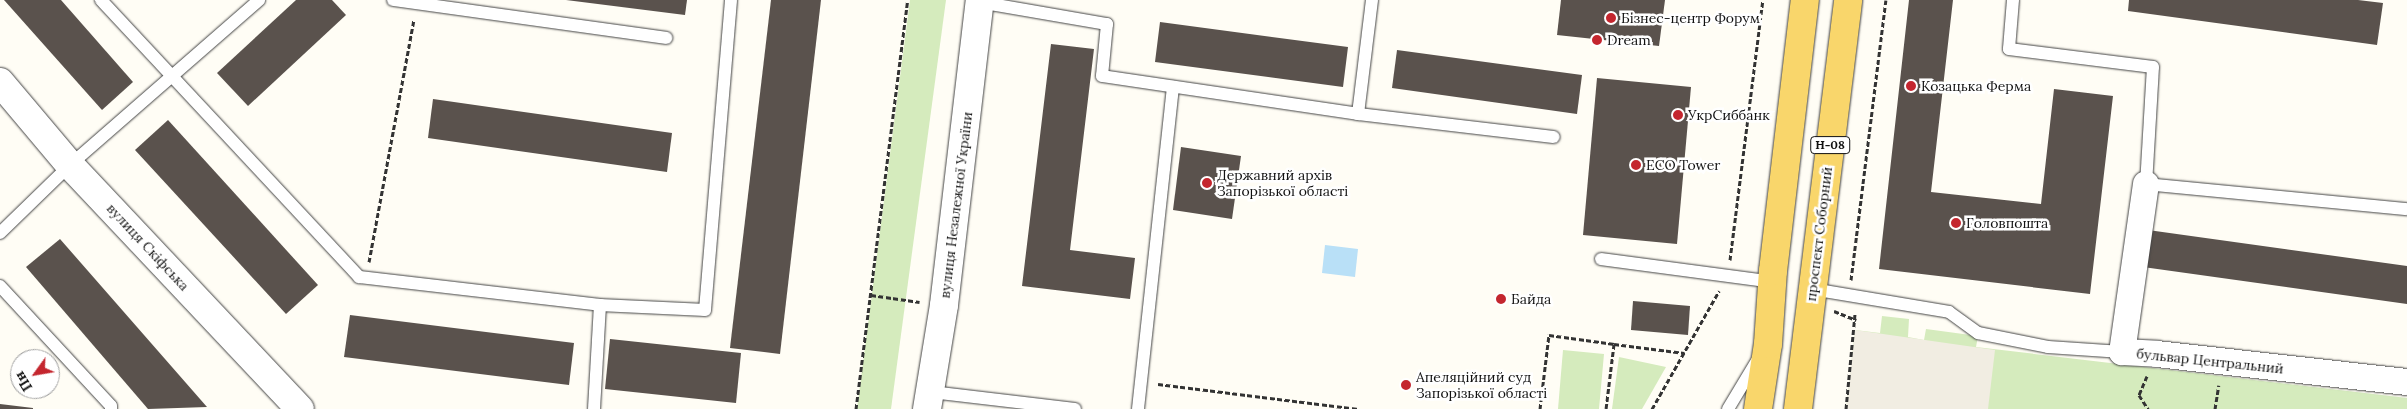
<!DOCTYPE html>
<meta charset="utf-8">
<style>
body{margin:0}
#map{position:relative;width:2407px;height:409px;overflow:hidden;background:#fffdf5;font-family:Lora,serif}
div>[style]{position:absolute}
.green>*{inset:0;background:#d5ebbd}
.plaza>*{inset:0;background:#f1ede2}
.water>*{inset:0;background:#b9e0f7}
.building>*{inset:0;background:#5a524d}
.path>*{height:3px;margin-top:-1.5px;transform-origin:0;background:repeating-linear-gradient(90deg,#333 0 5px,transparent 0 7.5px)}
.roads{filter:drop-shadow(0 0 1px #444) drop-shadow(0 0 1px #444)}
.service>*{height:12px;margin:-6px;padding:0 6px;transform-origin:6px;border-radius:6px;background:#fff}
.minor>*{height:26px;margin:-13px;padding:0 13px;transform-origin:13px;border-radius:13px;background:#fff}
.tertiary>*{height:28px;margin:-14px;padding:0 14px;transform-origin:14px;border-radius:14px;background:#fff}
.primary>*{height:28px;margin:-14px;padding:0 14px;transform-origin:14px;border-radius:14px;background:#f9d66b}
.dots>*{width:14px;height:14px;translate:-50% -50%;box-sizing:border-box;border:2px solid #fff;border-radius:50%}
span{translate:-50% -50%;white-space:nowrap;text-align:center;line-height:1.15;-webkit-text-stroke:5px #fff;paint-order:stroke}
.shield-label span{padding:1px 4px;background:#fff;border:1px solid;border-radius:4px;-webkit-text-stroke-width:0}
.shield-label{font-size:12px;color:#111;font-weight:700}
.poi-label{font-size:14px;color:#111}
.left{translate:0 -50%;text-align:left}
.street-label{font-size:14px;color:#111}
.north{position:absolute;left:10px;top:349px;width:50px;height:50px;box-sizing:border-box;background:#fff;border:1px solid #a0a0a0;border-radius:50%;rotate:238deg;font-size:14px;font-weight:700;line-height:20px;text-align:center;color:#111}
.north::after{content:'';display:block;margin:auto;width:18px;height:22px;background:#c4262e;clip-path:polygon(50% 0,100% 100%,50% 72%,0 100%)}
</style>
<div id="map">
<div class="green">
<div style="clip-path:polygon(910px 0,946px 0,891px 409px,857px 409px)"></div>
<div style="clip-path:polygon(1882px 316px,1909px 319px,1908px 337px,1924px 340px,1926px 329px,1978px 336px,1976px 347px,2407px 398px,2407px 409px,1846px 409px,1855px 330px,1880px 333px)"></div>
<div style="clip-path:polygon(1563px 350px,1604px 354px,1599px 409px,1558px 409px)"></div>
<div style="clip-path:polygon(1619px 357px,1666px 367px,1642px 409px,1612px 409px)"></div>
</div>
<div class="plaza">
<div style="clip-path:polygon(1855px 330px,1995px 350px,1988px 409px,1846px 409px)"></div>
</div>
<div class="water">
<div style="clip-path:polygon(1325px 245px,1358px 249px,1355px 277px,1322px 273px)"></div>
</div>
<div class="building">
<div style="clip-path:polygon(4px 0,61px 0,133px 82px,102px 110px)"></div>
<div style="clip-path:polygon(296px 0,332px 0,346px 15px,248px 106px,217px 73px)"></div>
<div style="clip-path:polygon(566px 0,687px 0,685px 15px)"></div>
<div style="clip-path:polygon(771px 0,821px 0,780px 354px,730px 348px)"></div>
<div style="clip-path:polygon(1561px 0,1665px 0,1659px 46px,1557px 35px)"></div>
<div style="clip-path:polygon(1909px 0,1953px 0,1931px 192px,2041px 204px,2054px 89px,2113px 96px,2090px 294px,1879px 269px)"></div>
<div style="clip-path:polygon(2129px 0,2358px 0,2383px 3px,2377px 45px,2128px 11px)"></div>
<div style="clip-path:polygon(1160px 22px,1348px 47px,1343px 87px,1155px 62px)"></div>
<div style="clip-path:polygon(1051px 44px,1094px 49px,1070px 250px,1135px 258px,1130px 299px,1022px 286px)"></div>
<div style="clip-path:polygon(1397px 50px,1582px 75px,1577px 114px,1392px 88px)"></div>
<div style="clip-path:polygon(1597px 78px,1691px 87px,1677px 244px,1583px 235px)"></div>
<div style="clip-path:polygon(433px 99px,672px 133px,667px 172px,428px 138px)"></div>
<div style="clip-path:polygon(168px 120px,318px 285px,286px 314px,135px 150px)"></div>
<div style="clip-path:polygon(1181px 147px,1241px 156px,1232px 219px,1173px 210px)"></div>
<div style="clip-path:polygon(2148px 230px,2407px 266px,2407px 304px,2143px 267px)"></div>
<div style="clip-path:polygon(60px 239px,207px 407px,148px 409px,26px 267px)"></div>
<div style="clip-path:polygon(1633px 301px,1690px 306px,1688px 335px,1631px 330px)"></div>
<div style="clip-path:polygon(350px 315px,574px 343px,569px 385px,344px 357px)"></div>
<div style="clip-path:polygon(610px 339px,741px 353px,736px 403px,605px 389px)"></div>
<div style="clip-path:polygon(0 404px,33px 408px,33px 409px,0 409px)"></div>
</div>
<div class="path">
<div style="left:1730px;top:260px;width:262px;rotate:-82.8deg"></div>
<div style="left:369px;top:262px;width:246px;rotate:-79.5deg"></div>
<div style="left:1851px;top:280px;width:282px;rotate:-82.9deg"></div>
<div style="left:871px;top:295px;width:49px;rotate:8.1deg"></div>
<div style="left:1834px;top:311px;width:24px;rotate:22deg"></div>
<div style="left:1614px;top:344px;width:71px;rotate:7.3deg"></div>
<div style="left:2147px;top:376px;width:21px;rotate:113deg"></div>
<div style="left:2139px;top:395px;width:17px;rotate:57deg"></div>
<div style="left:1158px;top:384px;width:202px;rotate:7.1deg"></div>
<div style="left:856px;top:409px;width:412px;rotate:-82.8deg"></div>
<div style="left:1540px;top:409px;width:75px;rotate:-83.1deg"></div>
<div style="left:1549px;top:335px;width:66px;rotate:7.9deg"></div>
<div style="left:1614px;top:344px;width:65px;rotate:97deg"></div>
<div style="left:1652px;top:409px;width:136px;rotate:-60.4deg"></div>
<div style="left:1846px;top:409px;width:96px;rotate:-84.6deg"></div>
<div style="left:2215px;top:409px;width:24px;rotate:-81deg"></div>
</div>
<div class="roads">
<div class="service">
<div style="left:101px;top:0;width:379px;rotate:47deg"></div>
<div style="left:359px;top:277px;width:243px;rotate:6.6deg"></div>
<div style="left:393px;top:0;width:276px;rotate:7.9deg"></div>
<div style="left:2013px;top:0;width:49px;rotate:94.7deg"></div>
<div style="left:2009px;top:49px;width:145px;rotate:7.1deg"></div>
<div style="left:2153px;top:67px;width:117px;rotate:93.4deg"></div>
<div style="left:2146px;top:184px;width:262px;rotate:5.5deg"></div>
<div style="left:979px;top:2px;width:130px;rotate:9.8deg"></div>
<div style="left:1107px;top:24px;width:52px;rotate:95.5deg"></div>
<div style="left:1102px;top:76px;width:259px;rotate:8.4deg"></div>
<div style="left:1358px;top:114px;width:197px;rotate:6.7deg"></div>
<div style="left:1358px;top:114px;width:115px;rotate:-83deg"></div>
<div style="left:0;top:233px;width:98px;rotate:-44.2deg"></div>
<div style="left:70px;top:165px;width:251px;rotate:-41.1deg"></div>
<div style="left:1601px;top:259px;width:174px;rotate:7.6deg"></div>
<div style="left:0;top:286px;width:163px;rotate:47.2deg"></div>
<div style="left:111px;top:406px;width:3px;rotate:90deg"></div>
<div style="left:1812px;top:289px;width:139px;rotate:9.5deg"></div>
<div style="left:1949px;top:312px;width:36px;rotate:36deg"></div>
<div style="left:1978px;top:333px;width:71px;rotate:11.3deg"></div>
<div style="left:2048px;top:347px;width:74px;rotate:3.9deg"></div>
<div style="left:931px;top:392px;width:145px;rotate:6.7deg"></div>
<div style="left:594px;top:409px;width:104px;rotate:-86.7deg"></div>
<div style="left:600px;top:305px;width:105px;rotate:2.7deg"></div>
<div style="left:705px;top:310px;width:311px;rotate:-85.2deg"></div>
<div style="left:1138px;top:409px;width:324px;rotate:-83.8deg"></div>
<div style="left:1728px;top:409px;width:58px;rotate:-59deg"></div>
</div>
<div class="minor">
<div style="left:2146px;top:184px;width:170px;rotate:98.1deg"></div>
<div style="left:2122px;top:352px;width:35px;rotate:3deg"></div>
<div style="left:2157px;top:354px;width:252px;rotate:6.4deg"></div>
</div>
<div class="tertiary">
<div style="left:0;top:82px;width:109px;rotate:49.9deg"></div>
<div style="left:70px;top:165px;width:335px;rotate:46.7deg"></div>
<div style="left:927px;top:409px;width:105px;rotate:-80.7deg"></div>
<div style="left:944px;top:305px;width:307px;rotate:-83.3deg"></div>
</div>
<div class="primary">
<div style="left:1758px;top:409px;width:66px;rotate:-81.3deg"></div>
<div style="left:1768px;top:344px;width:73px;rotate:-86.1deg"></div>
<div style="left:1773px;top:271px;width:273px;rotate:-83.3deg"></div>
<div style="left:1798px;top:409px;width:412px;rotate:-83deg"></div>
</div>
</div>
<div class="dots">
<div style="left:1611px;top:18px;background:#c4262e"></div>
<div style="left:1597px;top:40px;background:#c4262e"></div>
<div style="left:1911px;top:86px;background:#c4262e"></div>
<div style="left:1678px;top:115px;background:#c4262e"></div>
<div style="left:1636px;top:165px;background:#c4262e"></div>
<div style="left:1207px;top:183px;background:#c4262e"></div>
<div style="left:1956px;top:223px;background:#c4262e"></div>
<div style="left:1501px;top:299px;background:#c4262e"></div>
<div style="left:1406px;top:385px;background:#c4262e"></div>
</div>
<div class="shield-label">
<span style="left:1830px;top:145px">Н-08</span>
</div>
<div class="poi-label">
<span class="left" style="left:1621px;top:18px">Бізнес-центр Форум</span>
<span class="left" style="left:1607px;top:40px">Dream</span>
<span class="left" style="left:1921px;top:86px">Козацька Ферма</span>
<span class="left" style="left:1688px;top:115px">УкрСиббанк</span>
<span class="left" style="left:1646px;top:165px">ECO Tower</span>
<span class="left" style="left:1217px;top:183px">Державний архів<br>Запорізької області</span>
<span class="left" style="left:1966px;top:223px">Головпошта</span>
<span class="left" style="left:1511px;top:299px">Байда</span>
<span class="left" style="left:1416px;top:385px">Апеляційний суд<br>Запорізької області</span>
</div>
<div class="street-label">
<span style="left:956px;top:205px;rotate:-83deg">вулиця Незалежної України</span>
<span style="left:1819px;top:234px;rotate:-83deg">проспект Соборний</span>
<span style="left:148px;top:247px;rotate:47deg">вулиця Скіфська</span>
<span style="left:2210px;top:361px;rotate:6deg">бульвар Центральний</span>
</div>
<div class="north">Пн</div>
</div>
